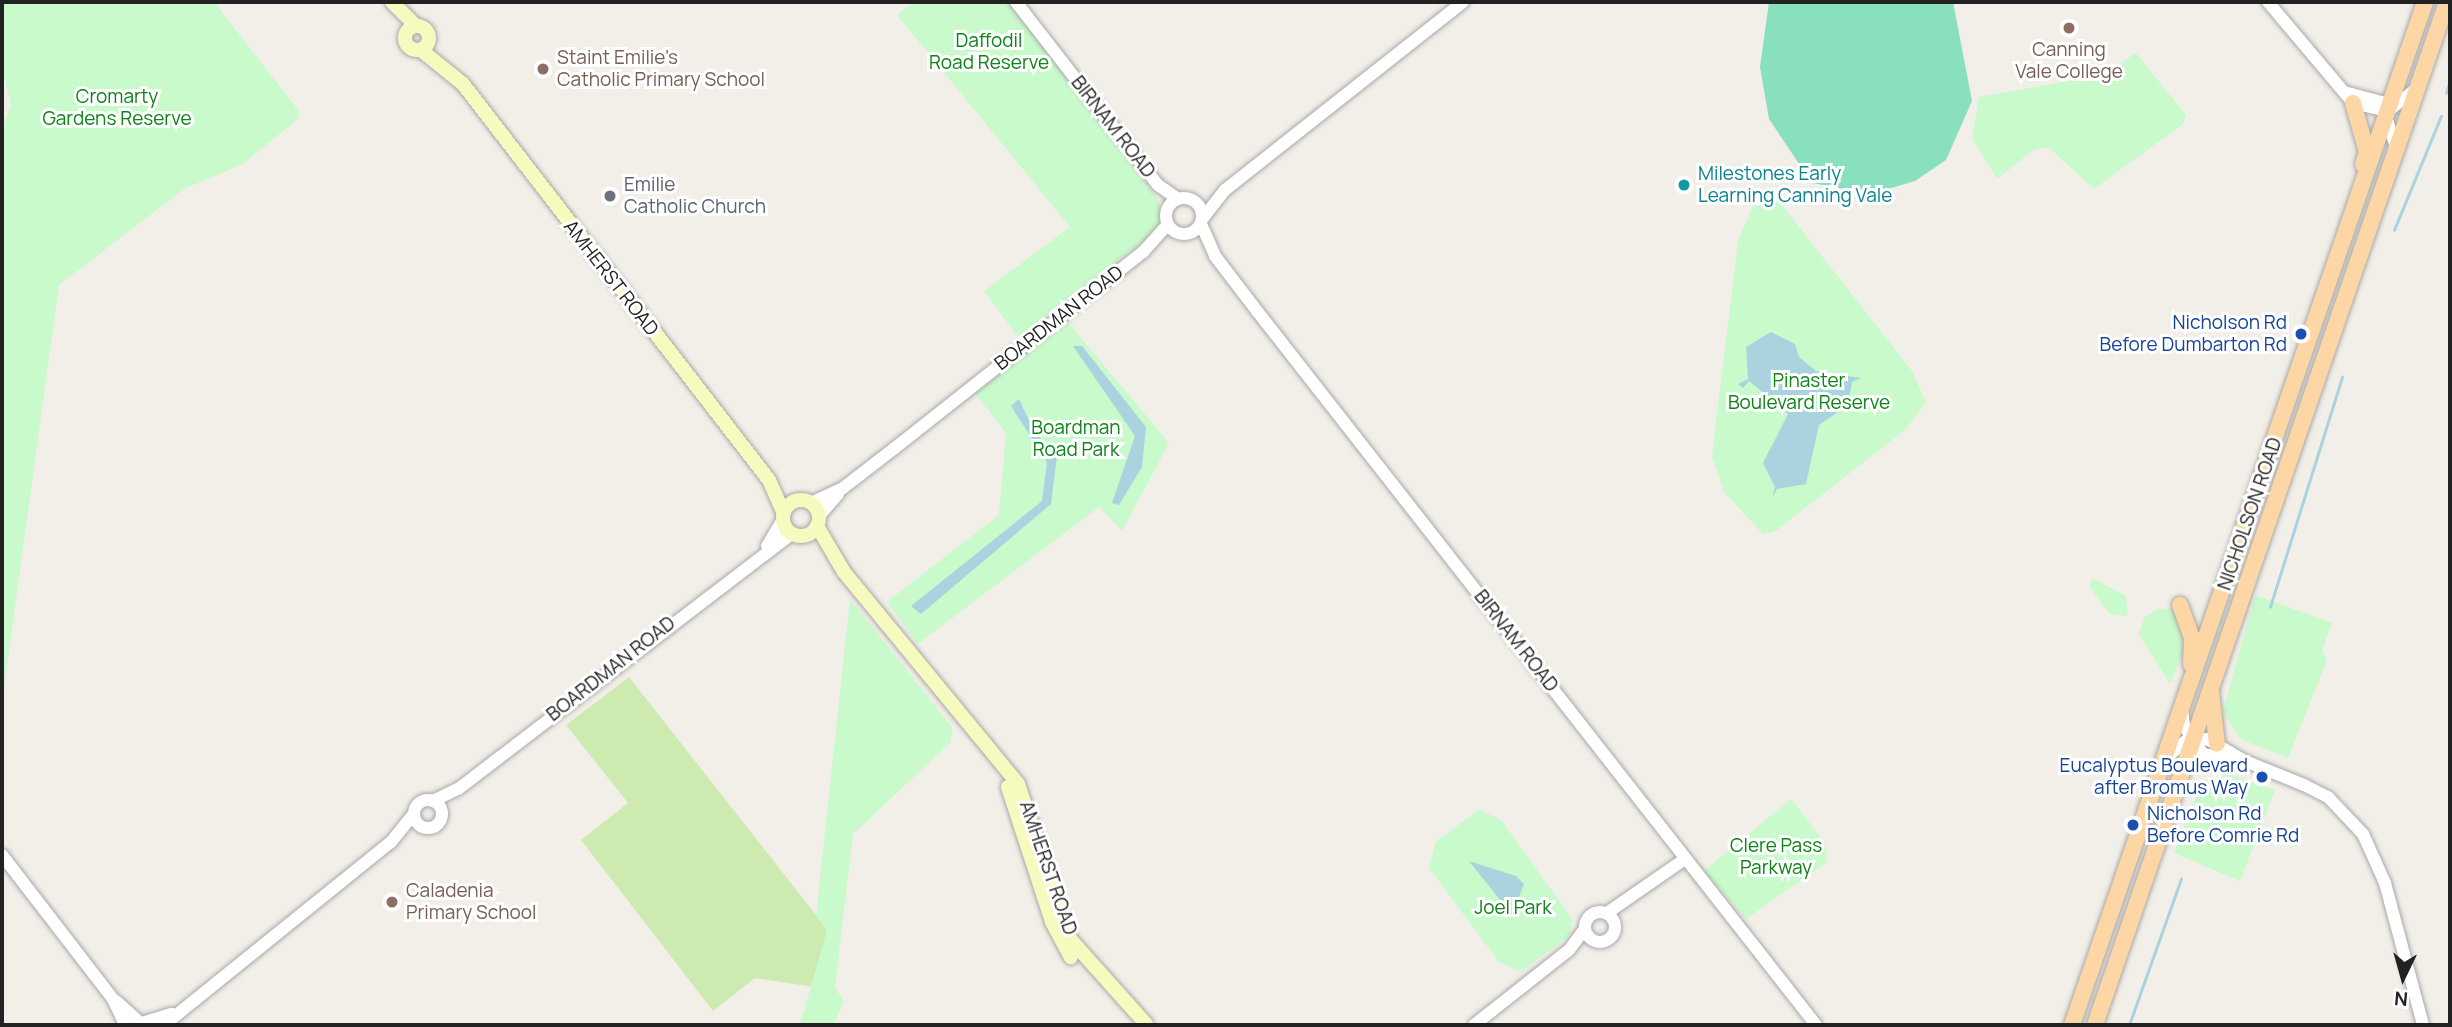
<!DOCTYPE html>
<style>
body{margin:0}
#map{position:relative;width:2452px;height:1027px;overflow:hidden;background:#f2efe9;font-family:Manrope,sans-serif}
div>[style]{position:absolute}
.grass>*{inset:0;background:#cdebb0}
.park>*{inset:0;background:#c8facc}
.pitch>*{inset:0;background:#88e0be}
.water>*{inset:0;background:#aad3df}
.stream>*{height:2.5px;margin:-1.25px;padding:0 1.25px;transform-origin:1.25px;border-radius:1.25px;background:#aad3df}
.roads{filter:drop-shadow(0 0 2px #a9a9a9) drop-shadow(0 0 2px #a9a9a9)}
.tertiary>*{height:12px;margin:-6px;padding:0 6px;transform-origin:6px;border-radius:6px;background:#fff}
.tertiary>.ring{margin:-6px;padding:0;box-sizing:content-box;background:none;border:12px solid #fff;border-radius:50%}
.secondary>*{height:14px;margin:-7px;padding:0 7px;transform-origin:7px;border-radius:7px;background:#f7fabf}
.secondary>.ring{margin:-7px;padding:0;box-sizing:content-box;background:none;border:14px solid #f7fabf;border-radius:50%}
.primary>*{height:16px;margin:-8px;padding:0 8px;transform-origin:8px;border-radius:8px;background:#fcd6a4}
.dots>*{width:19px;height:19px;translate:-50% -50%;box-sizing:border-box;border:4px solid #fff;border-radius:50%}
span{translate:-50% -50%;white-space:nowrap;text-align:center;line-height:1.15;-webkit-text-stroke:6px #fff;paint-order:stroke}
.park-label{font-size:19px;color:#0c8416}
.education-label{font-size:19px;color:#785e54}
.left{translate:0 -50%;text-align:left}
.street-label{font-size:19px;color:#222}
.culture-label{font-size:19px;color:#0d838f}
.worship-label{font-size:19px;color:#5b616d}
.transit-label{font-size:19px;color:#164399}
.right{translate:-100% -50%;text-align:right}
.frame{position:absolute;inset:0;border:4px solid #222;pointer-events:none}
.north{position:absolute;left:2368px;top:943px;width:70px;height:70px;-webkit-text-stroke:5px #fff;paint-order:stroke;rotate:185deg;font-size:19px;font-weight:700;line-height:28px;text-align:center;color:#222}
.north::after{content:'';display:block;margin:auto;width:24px;height:32px;background:#222;clip-path:polygon(50% 0,100% 100%,50% 72%,0 100%)}
</style>
<div id="map">
<div class="grass">
<div style="clip-path:polygon(629px 677px,827px 929px,820px 988px,755px 978px,713px 1011px,581px 840px,628px 803px,566px 725px)"></div>
</div>
<div class="park">
<div style="clip-path:polygon(2px 2px,214px 2px,299px 111px,299px 118px,243px 164px,184px 189px,59px 285px,2px 702px,2px 133px,11px 103px,2px 68px)"></div>
<div style="clip-path:polygon(914px 2px,1012px 2px,1160px 202px,1159px 225px,1146px 239px,1019px 338px,984px 291px,1070px 227px,897px 15px)"></div>
<div style="clip-path:polygon(2136px 53px,2186px 115px,2183px 124px,2094px 189px,2048px 147px,2035px 149px,1997px 179px,1972px 139px,1979px 97px,2103px 75px)"></div>
<div style="clip-path:polygon(1770px 199px,1781px 204px,1912px 371px,1926px 402px,1906px 429px,1777px 530px,1763px 534px,1724px 492px,1712px 456px,1738px 241px,1753px 206px)"></div>
<div style="clip-path:polygon(1066px 320px,1169px 443px,1122px 531px,1099px 507px,918px 644px,887px 602px,999px 515px,1006px 433px,974px 392px)"></div>
<div style="clip-path:polygon(2092px 578px,2126px 596px,2128px 616px,2110px 614px,2090px 588px)"></div>
<div style="clip-path:polygon(2255px 595px,2332px 623px,2322px 651px,2327px 660px,2288px 758px,2240px 739px,2223px 711px)"></div>
<div style="clip-path:polygon(850px 599px,952px 727px,951px 742px,853px 834px,835px 987px,844px 1002px,833px 1025px,800px 1025px,827px 930px,816px 916px)"></div>
<div style="clip-path:polygon(2159px 608px,2175px 610px,2187px 644px,2170px 684px,2139px 634px,2144px 618px)"></div>
<div style="clip-path:polygon(2229px 774px,2275px 790px,2240px 881px,2174px 853px,2199px 789px,2211px 777px)"></div>
<div style="clip-path:polygon(1791px 799px,1826px 844px,1827px 862px,1746px 919px,1704px 871px)"></div>
<div style="clip-path:polygon(1479px 810px,1501px 820px,1573px 920px,1568px 937px,1520px 972px,1499px 962px,1429px 868px,1436px 841px)"></div>
</div>
<div class="pitch">
<div style="clip-path:polygon(1769px 2px,1953px 2px,1972px 101px,1946px 160px,1915px 181px,1871px 194px,1812px 183px,1769px 119px,1760px 67px)"></div>
</div>
<div class="water">
<div style="clip-path:polygon(1771px 332px,1795px 344px,1799px 357px,1816px 371px,1861px 378px,1852px 382px,1848px 405px,1819px 425px,1806px 484px,1777px 489px,1772px 498px,1775px 487px,1763px 463px,1788px 414px,1749px 381px,1743px 388px,1738px 384px,1748px 379px,1746px 347px)"></div>
<div style="clip-path:polygon(1073px 346px,1082px 346px,1146px 427px,1142px 467px,1119px 505px,1112px 503px,1135px 436px)"></div>
<div style="clip-path:polygon(1019px 399px,1034px 431px,1057px 456px,1051px 504px,921px 614px,911px 606px,1042px 501px,1047px 462px,1011px 406px)"></div>
<div style="clip-path:polygon(1469px 861px,1516px 876px,1524px 884px,1512px 915px)"></div>
</div>
<div class="stream">
<div style="left:2446px;top:93px;width:14px;rotate:-73deg"></div>
<div style="left:2394px;top:230px;width:123px;rotate:-67.6deg"></div>
<div style="left:2270px;top:607px;width:241px;rotate:-72.6deg"></div>
<div style="left:2129px;top:1025px;width:155px;rotate:-70.4deg"></div>
</div>
<div class="roads">
<div class="tertiary">
<div style="left:1016px;top:2px;width:232px;rotate:52.2deg"></div>
<div style="left:1158px;top:185px;width:24px;rotate:35deg"></div>
<div style="left:2268px;top:2px;width:132px;rotate:49.9deg"></div>
<div style="left:2353px;top:103px;width:36px;rotate:13deg"></div>
<div style="left:2388px;top:111px;width:36px;rotate:-38deg"></div>
<div style="left:2344px;top:92px;width:38px;rotate:15deg"></div>
<div style="left:2381px;top:102px;width:47px;rotate:71.6deg"></div>
<div class="ring" style="left:1166px;top:198px;width:24px;height:24px"></div>
<div style="left:1203px;top:218px;width:36px;rotate:-52deg"></div>
<div style="left:1225px;top:190px;width:303px;rotate:-38.3deg"></div>
<div style="left:1201px;top:224px;width:35px;rotate:66deg"></div>
<div style="left:1215px;top:256px;width:69px;rotate:52.6deg"></div>
<div style="left:1257px;top:311px;width:907px;rotate:51.94deg"></div>
<div style="left:811px;top:503px;width:35px;rotate:-25deg"></div>
<div style="left:843px;top:488px;width:67px;rotate:-37.7deg"></div>
<div style="left:896px;top:447px;width:315px;rotate:-38.3deg"></div>
<div style="left:1143px;top:252px;width:36px;rotate:-48deg"></div>
<div style="left:819px;top:516px;width:29px;rotate:-49deg"></div>
<div style="left:767px;top:546px;width:31px;rotate:-59deg"></div>
<div style="left:2182px;top:709px;width:17px;rotate:83deg"></div>
<div style="left:2184px;top:726px;width:34px;rotate:56deg"></div>
<div style="left:2203px;top:754px;width:43px;rotate:9.5deg"></div>
<div style="left:2245px;top:761px;width:64px;rotate:22.1deg"></div>
<div style="left:2304px;top:785px;width:28px;rotate:27deg"></div>
<div style="left:2329px;top:798px;width:50px;rotate:46.6deg"></div>
<div style="left:2363px;top:834px;width:54px;rotate:65.8deg"></div>
<div style="left:2385px;top:883px;width:147px;rotate:75deg"></div>
<div style="left:2165px;top:759px;width:28px;rotate:-41deg"></div>
<div style="left:2186px;top:741px;width:21px;rotate:-5deg"></div>
<div style="left:2207px;top:739px;width:44px;rotate:30.1deg"></div>
<div class="ring" style="left:414px;top:800px;width:16px;height:16px"></div>
<div style="left:433px;top:801px;width:28px;rotate:-26deg"></div>
<div style="left:458px;top:789px;width:420px;rotate:-37.4deg"></div>
<div style="left:2px;top:855px;width:182px;rotate:52.4deg"></div>
<div style="left:113px;top:999px;width:29px;rotate:65deg"></div>
<div class="ring" style="left:1585px;top:912px;width:18px;height:18px"></div>
<div style="left:1607px;top:913px;width:95px;rotate:-34.7deg"></div>
<div style="left:116px;top:1001px;width:31px;rotate:42deg"></div>
<div style="left:145px;top:1022px;width:28px;rotate:-17deg"></div>
<div style="left:164px;top:1025px;width:292px;rotate:-38.9deg"></div>
<div style="left:391px;top:842px;width:36px;rotate:-51deg"></div>
<div style="left:1474px;top:1025px;width:121px;rotate:-38.3deg"></div>
<div style="left:1569px;top:950px;width:26px;rotate:-53deg"></div>
</div>
<div class="secondary">
<div style="left:392px;top:2px;width:34px;rotate:45deg"></div>
<div class="ring" style="left:405px;top:26px;width:10px;height:10px"></div>
<div style="left:421px;top:50px;width:54px;rotate:39deg"></div>
<div style="left:463px;top:84px;width:500px;rotate:52.31deg"></div>
<div style="left:769px;top:480px;width:36px;rotate:66deg"></div>
<div class="ring" style="left:783px;top:500px;width:22px;height:22px"></div>
<div style="left:817px;top:526px;width:53px;rotate:59.6deg"></div>
<div style="left:844px;top:572px;width:274px;rotate:50.6deg"></div>
<div style="left:1018px;top:784px;width:163px;rotate:71.5deg"></div>
<div style="left:1070px;top:939px;width:115px;rotate:48.2deg"></div>
<div style="left:1008px;top:787px;width:142px;rotate:71.9deg"></div>
<div style="left:1052px;top:922px;width:40px;rotate:62deg"></div>
</div>
<div class="primary">
<div style="left:2353px;top:103px;width:51px;rotate:74.1deg"></div>
<div style="left:2367px;top:152px;width:13px;rotate:108deg"></div>
<div style="left:2180px;top:605px;width:35px;rotate:70deg"></div>
<div style="left:2192px;top:638px;width:26px;rotate:92deg"></div>
<div style="left:2211px;top:692px;width:52px;rotate:83.4deg"></div>
<div style="left:2072px;top:1025px;width:1082px;rotate:-70.96deg"></div>
<div style="left:2095px;top:1025px;width:1082px;rotate:-71.01deg"></div>
</div>
</div>
<div class="dots">
<div style="left:2069px;top:28px;background:#8d6e63"></div>
<div style="left:543px;top:69px;background:#8d6e63"></div>
<div style="left:1684px;top:185px;background:#0f9aa8"></div>
<div style="left:610px;top:196px;background:#6b7280"></div>
<div style="left:2301px;top:334px;background:#1a4fb4"></div>
<div style="left:2262px;top:777px;background:#1a4fb4"></div>
<div style="left:2133px;top:825px;background:#1a4fb4"></div>
<div style="left:392px;top:902px;background:#8d6e63"></div>
</div>
<div class="park-label">
<span style="left:989px;top:52px">Daffodil<br>Road Reserve</span>
<span style="left:117px;top:108px">Cromarty<br>Gardens Reserve</span>
<span style="left:1809px;top:392px">Pinaster<br>Boulevard Reserve</span>
<span style="left:1076px;top:439px">Boardman<br>Road Park</span>
<span style="left:1776px;top:857px">Clere Pass<br>Parkway</span>
<span style="left:1513px;top:908px">Joel Park</span>
</div>
<div class="education-label">
<span style="left:2069px;top:61px">Canning<br>Vale College</span>
<span class="left" style="left:557px;top:69px">Staint Emilie's<br>Catholic Primary School</span>
<span class="left" style="left:406px;top:902px">Caladenia<br>Primary School</span>
</div>
<div class="street-label">
<span style="left:1113px;top:127px;rotate:52deg">BIRNAM ROAD</span>
<span style="left:611px;top:278px;rotate:52deg">AMHERST ROAD</span>
<span style="left:1059px;top:318px;rotate:-38deg">BOARDMAN ROAD</span>
<span style="left:2250px;top:514px;rotate:-71deg">NICHOLSON ROAD</span>
<span style="left:1516px;top:641px;rotate:52deg">BIRNAM ROAD</span>
<span style="left:611px;top:669px;rotate:-38deg">BOARDMAN ROAD</span>
<span style="left:1048px;top:868px;rotate:71deg">AMHERST ROAD</span>
</div>
<div class="culture-label">
<span class="left" style="left:1698px;top:185px">Milestones Early<br>Learning Canning Vale</span>
</div>
<div class="worship-label">
<span class="left" style="left:624px;top:196px">Emilie<br>Catholic Church</span>
</div>
<div class="transit-label">
<span class="right" style="left:2287px;top:334px">Nicholson Rd<br>Before Dumbarton Rd</span>
<span class="right" style="left:2248px;top:777px">Eucalyptus Boulevard<br>after Bromus Way</span>
<span class="left" style="left:2147px;top:825px">Nicholson Rd<br>Before Comrie Rd</span>
</div>
<div class="frame"></div>
<div class="north">N</div>
</div>
